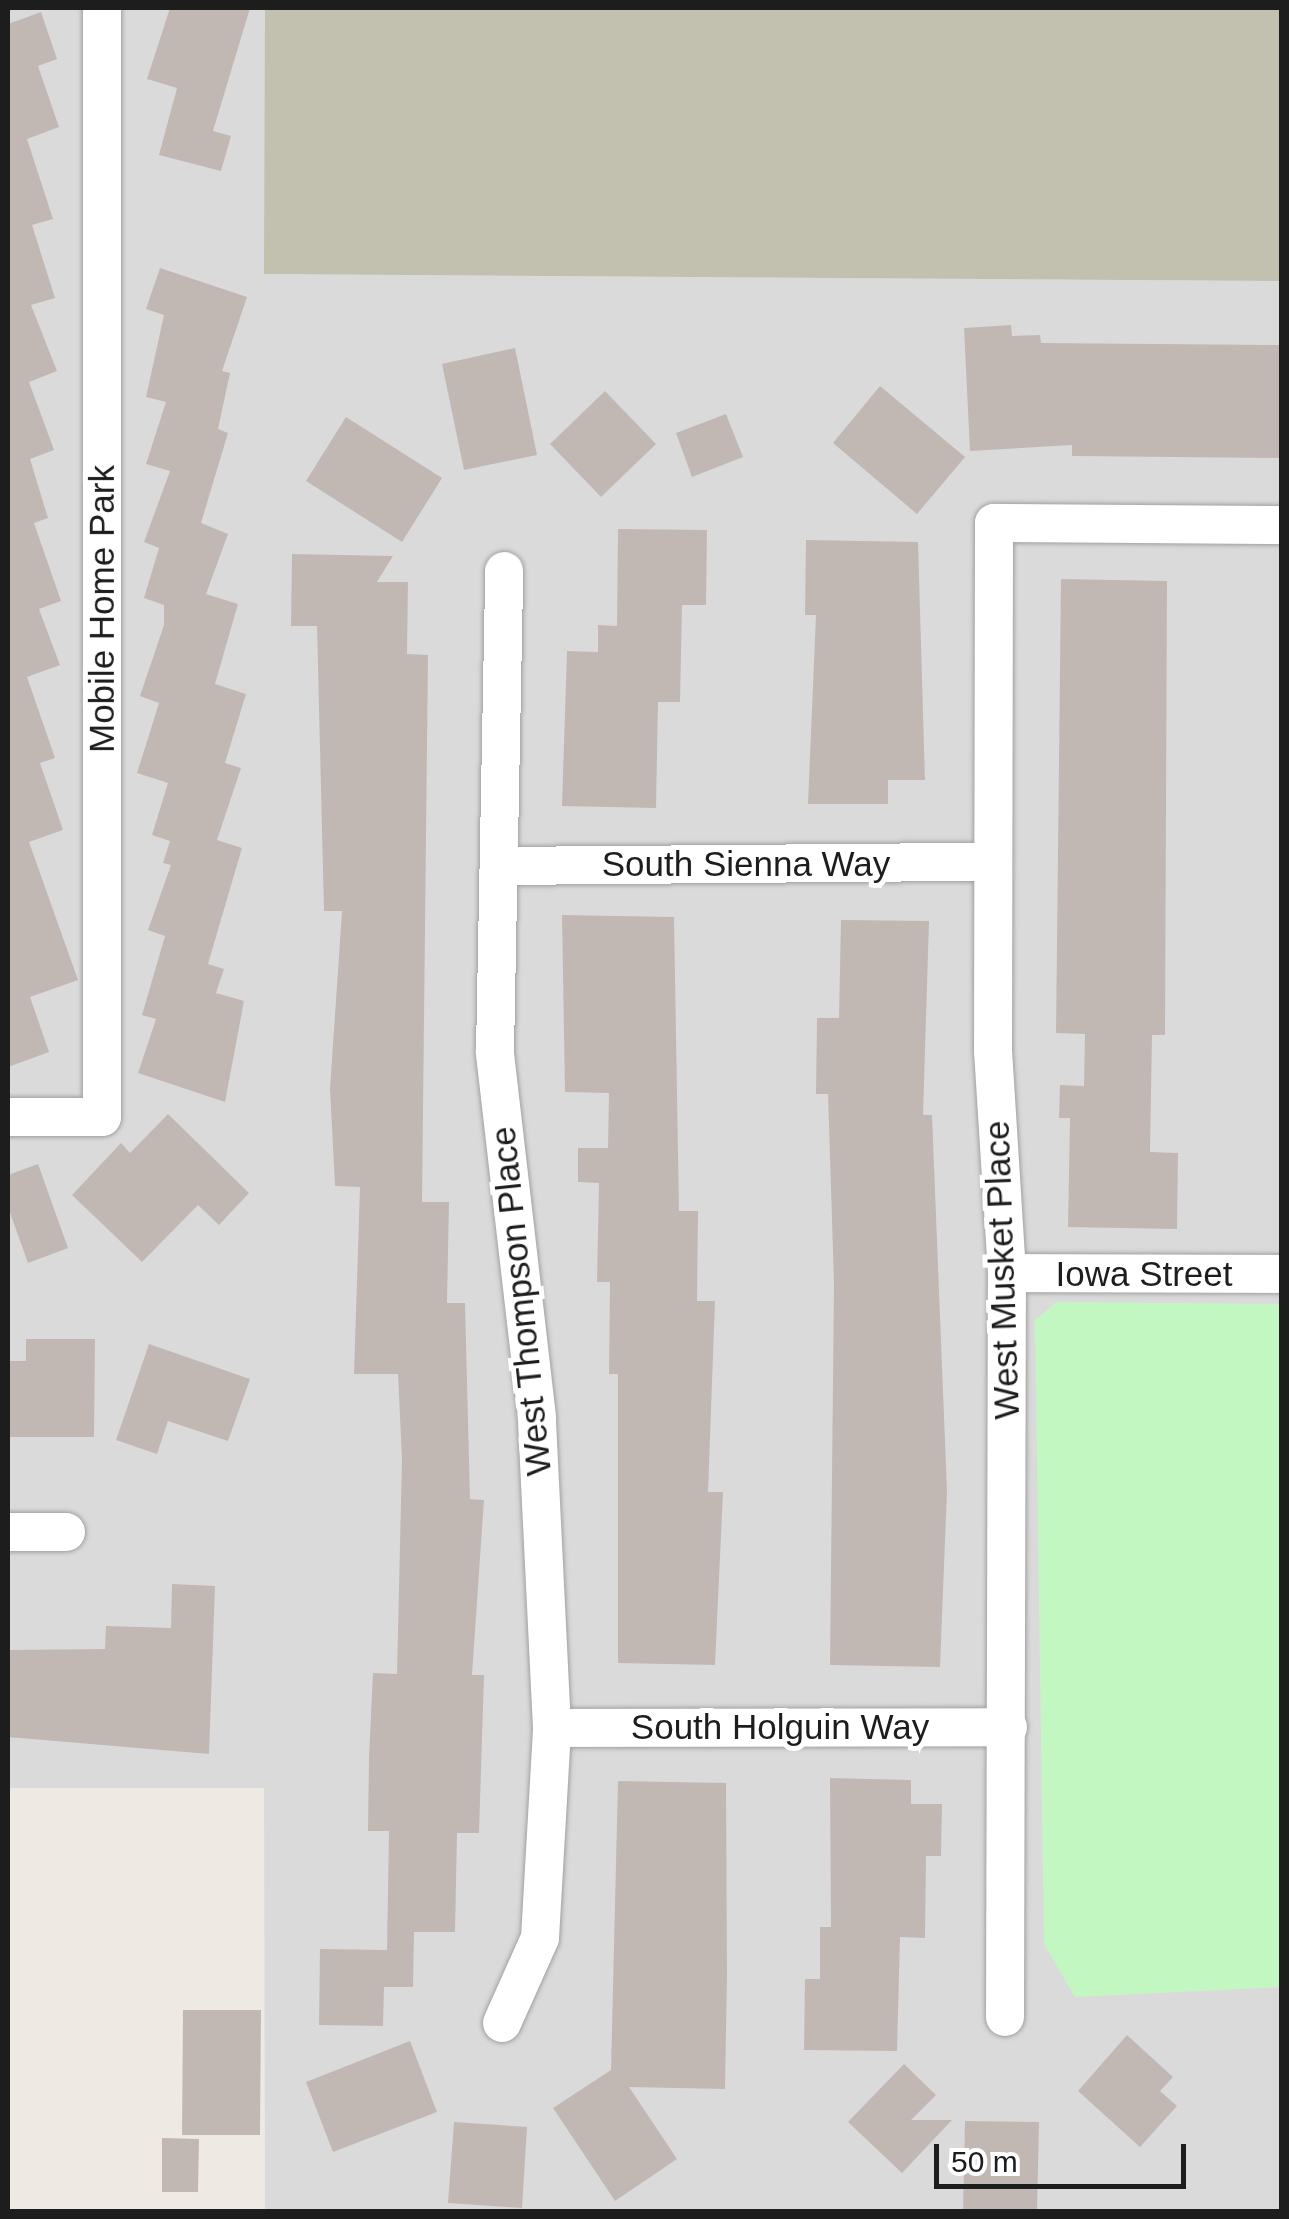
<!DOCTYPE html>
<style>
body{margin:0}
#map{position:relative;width:1289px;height:2219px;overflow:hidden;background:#eee9e3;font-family:Helvetica,sans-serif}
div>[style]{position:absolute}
.residential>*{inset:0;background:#dbdada}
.construction>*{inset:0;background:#c2c0af}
.park>*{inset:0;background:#c3f7c1}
.building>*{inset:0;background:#c2b8b3}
.roads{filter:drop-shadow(0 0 2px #a1a1a1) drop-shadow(0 0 2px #a1a1a1)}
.street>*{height:38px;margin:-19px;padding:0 19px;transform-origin:19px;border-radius:19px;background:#fff}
span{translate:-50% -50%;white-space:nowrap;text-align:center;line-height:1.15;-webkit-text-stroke:10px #fff;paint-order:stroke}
.street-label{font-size:35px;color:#1d1d1d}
.frame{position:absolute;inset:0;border:10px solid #1d1d1d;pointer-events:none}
.scale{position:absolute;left:934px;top:2144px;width:252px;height:45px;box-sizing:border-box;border:5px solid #1d1d1d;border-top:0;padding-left:12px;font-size:30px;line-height:35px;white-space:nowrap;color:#1d1d1d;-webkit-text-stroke:8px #fff;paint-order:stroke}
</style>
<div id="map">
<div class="residential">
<div style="clip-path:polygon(8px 8px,265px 8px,265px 274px,1281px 281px,1281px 2211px,265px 2211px,264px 1788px,8px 1788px)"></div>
</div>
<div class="construction">
<div style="clip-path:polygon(265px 8px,1281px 8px,1281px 281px,264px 274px)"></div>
</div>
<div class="park">
<div style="clip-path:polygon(1057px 1302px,1281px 1304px,1281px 1987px,1075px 1997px,1044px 1944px,1035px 1320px)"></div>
</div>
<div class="building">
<div style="clip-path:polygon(170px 8px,250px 8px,213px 131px,231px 136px,221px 171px,159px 155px,177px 88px,147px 79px)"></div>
<div style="clip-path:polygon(41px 12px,57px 59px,38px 66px,59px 127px,27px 139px,53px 219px,32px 225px,55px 298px,31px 305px,57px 371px,29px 382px,54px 450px,30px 459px,48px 518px,34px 523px,61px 601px,39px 609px,60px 665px,27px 677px,55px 758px,40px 763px,63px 830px,29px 842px,78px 980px,30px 997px,49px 1052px,8px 1067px,8px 24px)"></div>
<div style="clip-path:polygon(160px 268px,247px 297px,222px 371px,230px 373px,218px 429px,228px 433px,201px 523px,228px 534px,206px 594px,238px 604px,215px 684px,246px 694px,225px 763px,241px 768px,217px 840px,242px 848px,208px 964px,224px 969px,216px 993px,244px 1001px,225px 1102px,138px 1073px,156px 1019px,142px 1015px,165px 936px,148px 930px,171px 865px,163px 863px,170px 841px,152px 835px,168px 783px,137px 773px,159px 703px,140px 696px,164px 625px,164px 605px,144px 598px,159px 548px,144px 542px,170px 471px,146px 464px,166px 402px,146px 397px,164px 315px,146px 309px)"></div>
<div style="clip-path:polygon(1011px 325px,1012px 336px,1040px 335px,1041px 343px,1282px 345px,1282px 458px,1072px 456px,1072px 445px,970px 451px,964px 328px)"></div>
<div style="clip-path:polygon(515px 348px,537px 455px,464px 470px,442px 364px)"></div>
<div style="clip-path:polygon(880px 386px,965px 457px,917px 514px,833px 443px)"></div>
<div style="clip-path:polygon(605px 391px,656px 444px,601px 497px,550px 444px)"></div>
<div style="clip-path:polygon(726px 414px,743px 457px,692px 477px,676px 433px)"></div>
<div style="clip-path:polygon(346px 417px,442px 478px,402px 542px,306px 481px)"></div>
<div style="clip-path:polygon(618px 529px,707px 530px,706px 605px,682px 605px,680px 702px,658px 702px,656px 808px,562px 806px,567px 651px,598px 652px,598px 625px,617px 626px)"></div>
<div style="clip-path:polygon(806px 540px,918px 542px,925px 780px,888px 780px,888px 804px,808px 804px,816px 615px,805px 615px)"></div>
<div style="clip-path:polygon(292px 554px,393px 556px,377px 582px,408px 582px,407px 654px,428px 655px,422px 1202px,449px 1202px,447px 1303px,465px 1303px,470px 1499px,484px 1500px,472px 1675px,484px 1675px,479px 1833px,457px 1833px,455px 1932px,414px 1932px,413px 1987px,384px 1987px,383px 2026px,319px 2025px,320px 1949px,387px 1950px,389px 1831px,368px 1831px,369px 1757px,373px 1673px,397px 1674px,402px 1459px,398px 1374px,354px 1374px,360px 1187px,335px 1186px,330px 1089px,342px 911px,324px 911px,317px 626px,291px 626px)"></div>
<div style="clip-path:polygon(1061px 579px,1167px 581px,1165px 1035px,1152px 1035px,1150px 1152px,1178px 1153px,1177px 1229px,1068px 1227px,1070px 1118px,1059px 1118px,1060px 1085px,1084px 1086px,1085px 1034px,1056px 1033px)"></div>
<div style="clip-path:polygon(562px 915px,674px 917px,679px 1211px,698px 1211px,697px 1301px,715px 1301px,708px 1492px,723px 1492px,715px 1665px,618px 1663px,618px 1374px,609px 1374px,610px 1282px,597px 1282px,599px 1183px,578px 1182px,578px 1148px,608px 1148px,609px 1093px,565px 1092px)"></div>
<div style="clip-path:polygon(841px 920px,929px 921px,923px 1115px,932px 1115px,947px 1491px,940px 1667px,830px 1665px,834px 1283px,828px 1094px,816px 1094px,817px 1018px,839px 1018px)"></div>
<div style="clip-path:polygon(168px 1114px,249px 1193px,219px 1225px,198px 1205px,142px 1262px,72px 1195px,121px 1143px,130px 1153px)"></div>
<div style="clip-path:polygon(38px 1164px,68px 1248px,28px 1263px,8px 1207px,8px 1175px)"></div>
<div style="clip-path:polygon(26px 1339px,95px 1339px,94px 1437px,8px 1437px,8px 1361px,26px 1361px)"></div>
<div style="clip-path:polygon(149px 1344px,250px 1379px,228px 1441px,168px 1421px,157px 1454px,116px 1440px)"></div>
<div style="clip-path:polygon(172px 1584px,215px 1586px,209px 1754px,8px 1737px,8px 1650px,105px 1649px,106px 1626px,171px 1628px)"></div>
<div style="clip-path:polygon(830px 1778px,911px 1780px,911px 1804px,942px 1804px,941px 1856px,926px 1856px,925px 1938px,900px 1937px,897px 2051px,804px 2050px,805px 1979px,820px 1979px,820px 1927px,831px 1927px)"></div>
<div style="clip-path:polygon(618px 1781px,726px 1783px,727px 1976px,725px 2089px,629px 2087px,677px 2159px,615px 2201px,553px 2108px,611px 2070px)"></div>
<div style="clip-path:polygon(183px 2010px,261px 2010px,260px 2135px,182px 2135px)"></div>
<div style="clip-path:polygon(1127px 2035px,1173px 2077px,1160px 2091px,1177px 2106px,1140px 2147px,1078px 2091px)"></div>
<div style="clip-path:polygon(410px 2041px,437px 2112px,333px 2152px,306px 2082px)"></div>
<div style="clip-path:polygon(904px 2064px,936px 2095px,911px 2120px,952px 2120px,902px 2173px,848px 2122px)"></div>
<div style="clip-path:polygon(965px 2121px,1039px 2122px,1037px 2212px,963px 2212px)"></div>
<div style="clip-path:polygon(454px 2122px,527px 2127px,522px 2208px,448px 2203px)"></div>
<div style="clip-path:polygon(162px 2138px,199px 2139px,198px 2192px,162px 2192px)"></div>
</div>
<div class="roads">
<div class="street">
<div style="left:500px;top:866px;width:491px;rotate:-0.5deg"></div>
<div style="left:8px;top:1117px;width:94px"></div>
<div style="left:102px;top:1117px;width:1109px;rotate:-90deg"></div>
<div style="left:1007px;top:1273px;width:275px;rotate:0.2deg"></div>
<div style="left:8px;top:1532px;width:58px"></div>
<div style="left:552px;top:1728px;width:456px;rotate:-0.1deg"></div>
<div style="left:1005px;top:2017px;width:744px;rotate:-89.85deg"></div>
<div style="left:1007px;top:1273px;width:222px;rotate:-93.6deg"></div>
<div style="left:993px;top:1051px;width:528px;rotate:-89.89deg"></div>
<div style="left:994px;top:523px;width:288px;rotate:0.4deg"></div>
<div style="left:502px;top:2023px;width:93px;rotate:-65.9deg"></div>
<div style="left:540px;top:1938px;width:210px;rotate:-86.7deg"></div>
<div style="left:552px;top:1728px;width:311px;rotate:-92.8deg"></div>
<div style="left:537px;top:1417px;width:367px;rotate:-96.6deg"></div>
<div style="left:495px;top:1052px;width:481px;rotate:-88.9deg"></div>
</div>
</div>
<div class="street-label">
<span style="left:102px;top:609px;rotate:-90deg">Mobile Home Park</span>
<span style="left:746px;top:864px">South Sienna Way</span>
<span style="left:1002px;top:1270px;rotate:-92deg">West Musket Place</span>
<span style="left:1144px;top:1274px">Iowa Street</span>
<span style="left:521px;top:1301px;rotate:-96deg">West Thompson Place</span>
<span style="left:780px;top:1727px">South Holguin Way</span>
</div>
<div class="frame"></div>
<div class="scale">50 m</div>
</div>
